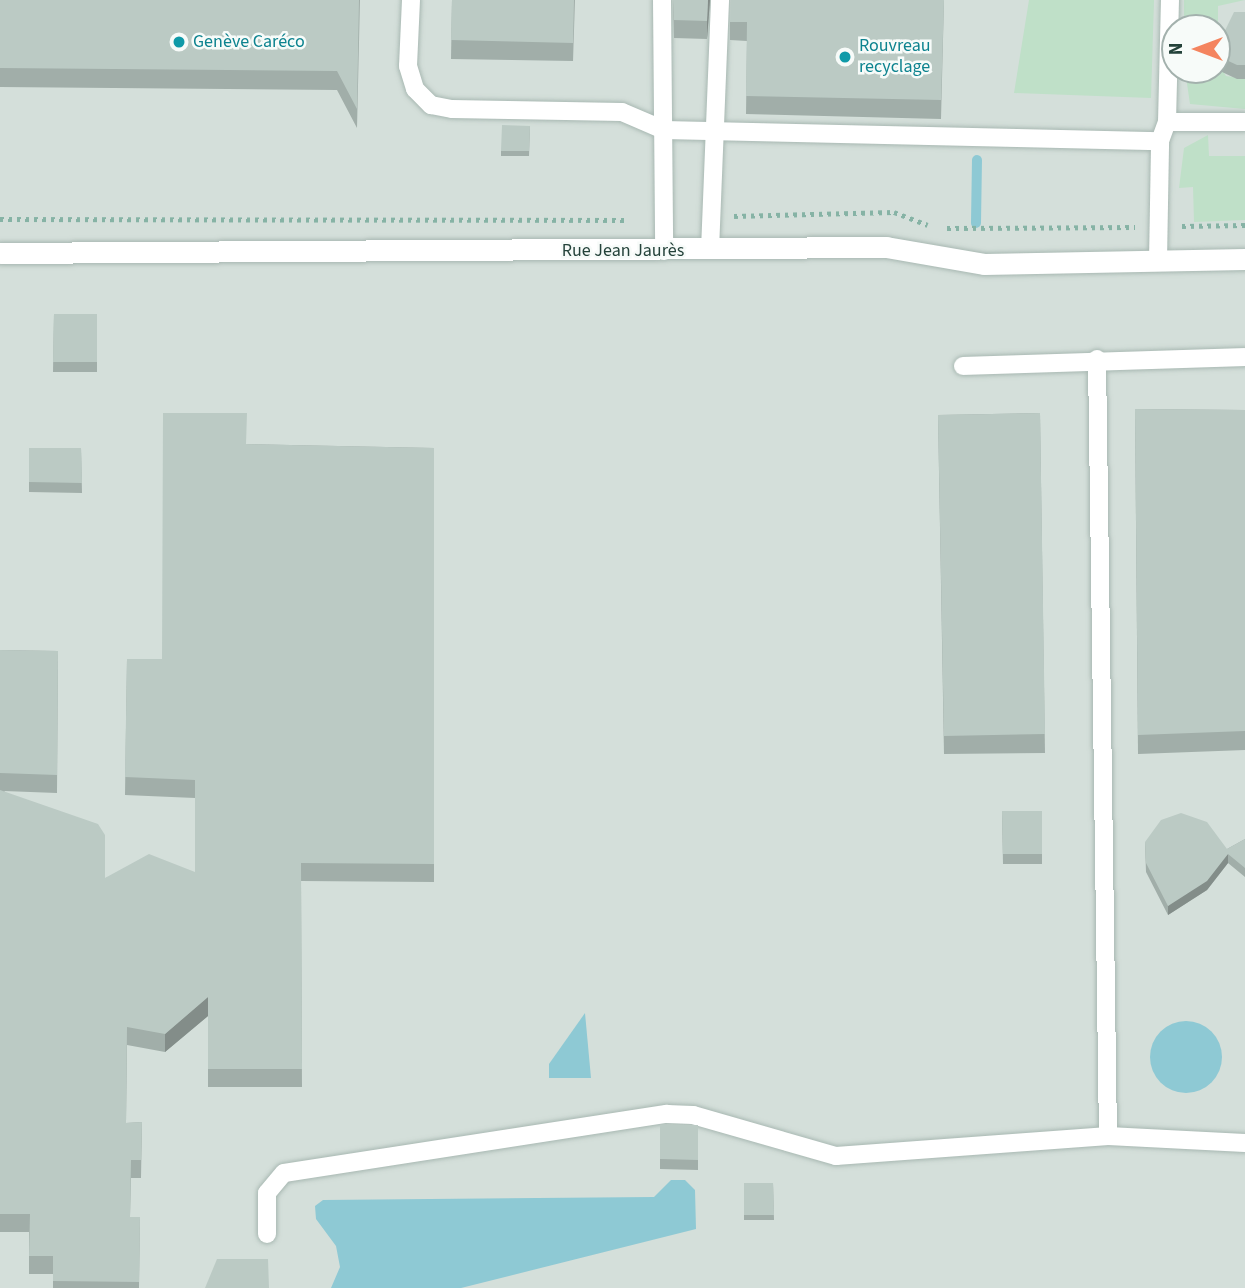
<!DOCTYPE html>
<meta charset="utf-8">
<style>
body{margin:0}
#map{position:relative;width:1245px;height:1288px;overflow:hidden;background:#e6efeb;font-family:"Source Sans 3",sans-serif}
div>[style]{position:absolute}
.built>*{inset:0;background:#d4dfda}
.green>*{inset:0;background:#bfe0c8}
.water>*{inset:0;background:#8ec9d4}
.round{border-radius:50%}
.stream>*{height:10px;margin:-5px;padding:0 5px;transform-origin:5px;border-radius:5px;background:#8ec9d4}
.path>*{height:4.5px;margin-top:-2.25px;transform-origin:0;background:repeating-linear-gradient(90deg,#86b3a5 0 3.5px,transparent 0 8.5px)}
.roads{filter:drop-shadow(0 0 2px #a8b8b2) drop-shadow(0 0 2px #a8b8b2)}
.service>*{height:18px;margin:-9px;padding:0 9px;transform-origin:9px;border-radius:9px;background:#fff}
.tertiary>*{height:21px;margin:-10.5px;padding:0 10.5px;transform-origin:10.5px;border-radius:10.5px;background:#fff}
.wall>*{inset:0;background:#a1aea9}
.shaded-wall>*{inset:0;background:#838d89}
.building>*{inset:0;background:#bbcac4}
.dots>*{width:19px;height:19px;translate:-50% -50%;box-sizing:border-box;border:4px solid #f7fbf9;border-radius:50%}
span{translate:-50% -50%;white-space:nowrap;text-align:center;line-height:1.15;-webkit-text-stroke:5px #f7fbf9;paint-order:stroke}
.culture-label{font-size:18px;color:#0d838f}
.left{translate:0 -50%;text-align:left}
.street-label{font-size:18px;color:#24423a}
.north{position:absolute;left:1161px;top:14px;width:70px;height:70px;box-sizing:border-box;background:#f7fbf9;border:2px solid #a3b1ad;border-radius:50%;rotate:270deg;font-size:19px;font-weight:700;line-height:28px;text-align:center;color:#24423a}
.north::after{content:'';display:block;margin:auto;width:24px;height:32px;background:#f4845f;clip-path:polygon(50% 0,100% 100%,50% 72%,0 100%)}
</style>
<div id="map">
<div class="built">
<div style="clip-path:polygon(evenodd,0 0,1245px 0,1245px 1288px,0 1288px,0 0,1175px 28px,1217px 28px,1217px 70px,1175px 70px,1175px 28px)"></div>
</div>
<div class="green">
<div style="clip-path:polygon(1029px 0,1154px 0,1151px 98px,1014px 93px)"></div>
<div style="clip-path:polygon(1184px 0,1245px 0,1218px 6px,1218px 63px,1226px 76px,1245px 79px,1245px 109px,1190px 104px,1185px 70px,1217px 70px,1217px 28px,1184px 28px)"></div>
<div style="clip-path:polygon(1208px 135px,1209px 156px,1245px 156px,1245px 220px,1194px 222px,1193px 187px,1179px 188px,1184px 148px)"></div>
</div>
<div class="water">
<div style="clip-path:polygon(585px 1013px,591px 1078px,549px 1078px,549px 1064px)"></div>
<div class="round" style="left:1150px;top:1021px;width:72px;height:72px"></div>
<div style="clip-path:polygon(671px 1180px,685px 1180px,695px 1190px,696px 1229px,461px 1288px,331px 1288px,340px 1267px,336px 1246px,316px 1219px,315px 1206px,323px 1200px,654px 1197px)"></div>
</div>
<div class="stream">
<div style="left:976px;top:223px;width:63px;rotate:-89.1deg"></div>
</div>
<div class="path">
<div style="left:734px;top:216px;width:160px;rotate:-1.4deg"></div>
<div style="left:894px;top:212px;width:36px;rotate:21deg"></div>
<div style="left:0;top:219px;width:627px;rotate:0.09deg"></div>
<div style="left:1182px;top:226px;width:63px;rotate:-0.9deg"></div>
<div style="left:947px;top:228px;width:188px;rotate:-0.3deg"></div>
</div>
<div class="roads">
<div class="service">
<div style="left:411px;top:0;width:66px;rotate:92.6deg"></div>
<div style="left:408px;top:66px;width:24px;rotate:73deg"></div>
<div style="left:415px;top:89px;width:23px;rotate:45deg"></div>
<div style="left:431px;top:105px;width:21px;rotate:11deg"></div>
<div style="left:452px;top:109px;width:170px;rotate:1deg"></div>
<div style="left:622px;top:112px;width:46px;rotate:23.2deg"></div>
<div style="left:664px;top:130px;width:496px;rotate:1.3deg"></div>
<div style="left:1160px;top:141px;width:20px;rotate:-70deg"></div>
<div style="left:1167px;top:122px;width:122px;rotate:-88.6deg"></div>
<div style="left:662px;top:0;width:251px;rotate:89.5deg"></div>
<div style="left:1167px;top:122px;width:78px"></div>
<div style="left:710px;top:250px;width:250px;rotate:-87.7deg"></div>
<div style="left:1158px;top:261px;width:120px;rotate:-89deg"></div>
<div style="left:1097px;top:359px;width:777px;rotate:89.19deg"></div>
<div style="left:963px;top:366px;width:282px;rotate:-1.8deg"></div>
<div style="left:267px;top:1234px;width:41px;rotate:-90deg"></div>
<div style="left:267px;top:1193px;width:26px;rotate:-50deg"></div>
<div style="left:284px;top:1173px;width:388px;rotate:-8.8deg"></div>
<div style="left:667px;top:1114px;width:26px;rotate:2deg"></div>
<div style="left:693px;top:1115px;width:149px;rotate:16deg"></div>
<div style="left:836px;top:1156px;width:273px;rotate:-4.2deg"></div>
<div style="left:1108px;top:1136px;width:137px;rotate:2.9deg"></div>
</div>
<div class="tertiary">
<div style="left:0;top:253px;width:886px;rotate:-0.39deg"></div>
<div style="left:886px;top:247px;width:99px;rotate:9.8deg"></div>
<div style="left:984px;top:264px;width:261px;rotate:-1.1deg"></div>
</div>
</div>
<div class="wall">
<div style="clip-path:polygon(0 0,360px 0,357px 128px,337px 90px,0 87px)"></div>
<div style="clip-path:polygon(452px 0,575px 0,573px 61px,451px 59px)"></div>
<div style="clip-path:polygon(673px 0,710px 0,707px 39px,674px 38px)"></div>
<div style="clip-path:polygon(944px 0,941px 119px,746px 114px,747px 41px,730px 40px,730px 22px)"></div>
<div style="clip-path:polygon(1245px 12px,1245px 79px,1237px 79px,1222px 72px,1219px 57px,1219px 43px)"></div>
<div style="clip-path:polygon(530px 126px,529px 156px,501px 156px,501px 151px)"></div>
<div style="clip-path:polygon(54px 314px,97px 314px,97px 372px,53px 372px)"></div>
<div style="clip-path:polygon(1135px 409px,1245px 410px,1245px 750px,1138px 754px)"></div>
<div style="clip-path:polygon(1040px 413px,1045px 753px,944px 754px,938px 415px)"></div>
<div style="clip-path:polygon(247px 444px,434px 448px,434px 882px,301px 881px,302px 1087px,208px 1087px,208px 1016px,165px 1052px,127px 1045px,126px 1123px,142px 1122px,141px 1178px,131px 1178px,130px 1217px,140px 1217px,139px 1288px,53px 1288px,53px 1274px,29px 1274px,29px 1232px,0 1232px,0 650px,58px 651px,57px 793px,4px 791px,105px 878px,195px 872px,195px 798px,125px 795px,127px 659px,162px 659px)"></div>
<div style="clip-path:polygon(29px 448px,81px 448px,82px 493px,29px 492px)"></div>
<div style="clip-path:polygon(1002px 811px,1042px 811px,1042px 864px,1003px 864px)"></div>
<div style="clip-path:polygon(1245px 839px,1245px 877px,1228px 863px,1207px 890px,1168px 915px,1146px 872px,1145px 842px,1227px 849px)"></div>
<div style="clip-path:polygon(660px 1125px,698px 1125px,698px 1170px,660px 1169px)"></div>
<div style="clip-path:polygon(744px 1183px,773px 1183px,774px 1220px,744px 1220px)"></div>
</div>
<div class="shaded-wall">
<div style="clip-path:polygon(708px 0,710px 0,707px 39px,707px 21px)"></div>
<div style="clip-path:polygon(1228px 854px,1228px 863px,1207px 890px,1168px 915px,1168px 906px)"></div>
<div style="clip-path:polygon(208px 997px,208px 1016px,165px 1052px,165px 1034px)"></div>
</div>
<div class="building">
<div style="clip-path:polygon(0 0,359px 0,357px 109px,337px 71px,0 68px)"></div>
<div style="clip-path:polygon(452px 0,574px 0,573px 43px,451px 40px)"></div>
<div style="clip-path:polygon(673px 0,708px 0,707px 21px,674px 20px)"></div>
<div style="clip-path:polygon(731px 0,944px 0,941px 100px,746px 96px,747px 22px,730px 22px)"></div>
<div style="clip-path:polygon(1234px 12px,1245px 12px,1245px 65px,1237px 65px,1222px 58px,1219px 43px)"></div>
<div style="clip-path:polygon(502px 125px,530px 126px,529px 151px,501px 151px)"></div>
<div style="clip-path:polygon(54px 314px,97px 314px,97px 362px,53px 362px)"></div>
<div style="clip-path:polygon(1135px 409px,1245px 410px,1245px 731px,1138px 735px)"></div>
<div style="clip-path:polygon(163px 413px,247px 413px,246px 444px,434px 448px,434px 864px,301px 863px,302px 1069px,208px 1069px,208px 997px,165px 1034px,127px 1027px,126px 1123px,142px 1122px,141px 1160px,131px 1160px,130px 1217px,140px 1217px,139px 1282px,53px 1281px,53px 1256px,29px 1256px,30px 1214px,0 1214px,0 790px,98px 824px,105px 835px,105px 878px,149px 854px,195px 872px,195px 780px,125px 777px,127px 659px,162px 659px)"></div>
<div style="clip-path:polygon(1040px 413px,1045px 734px,944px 736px,938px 415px)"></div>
<div style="clip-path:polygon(29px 448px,81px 448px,82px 483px,29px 482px)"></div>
<div style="clip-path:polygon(0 650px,58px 651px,57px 775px,0 773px)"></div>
<div style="clip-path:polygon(1002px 811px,1042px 811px,1042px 854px,1003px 854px)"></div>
<div style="clip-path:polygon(1181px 813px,1207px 822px,1227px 849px,1245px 839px,1245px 868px,1228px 854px,1207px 881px,1168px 906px,1146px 863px,1145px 842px,1161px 820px)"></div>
<div style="clip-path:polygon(660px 1125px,698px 1125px,698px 1160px,660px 1159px)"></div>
<div style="clip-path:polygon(744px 1183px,773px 1183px,774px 1215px,744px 1215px)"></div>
<div style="clip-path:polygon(217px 1259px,268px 1259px,269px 1288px,205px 1288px)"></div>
</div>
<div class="dots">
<div style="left:179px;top:42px;background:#0f9aa8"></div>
<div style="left:845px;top:57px;background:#0f9aa8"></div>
</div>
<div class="culture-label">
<span class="left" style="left:193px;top:42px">Genève Caréco</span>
<span class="left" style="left:859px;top:57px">Rouvreau<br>recyclage</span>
</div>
<div class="street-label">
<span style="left:623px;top:251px">Rue Jean Jaurès</span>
</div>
<div class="north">N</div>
</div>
